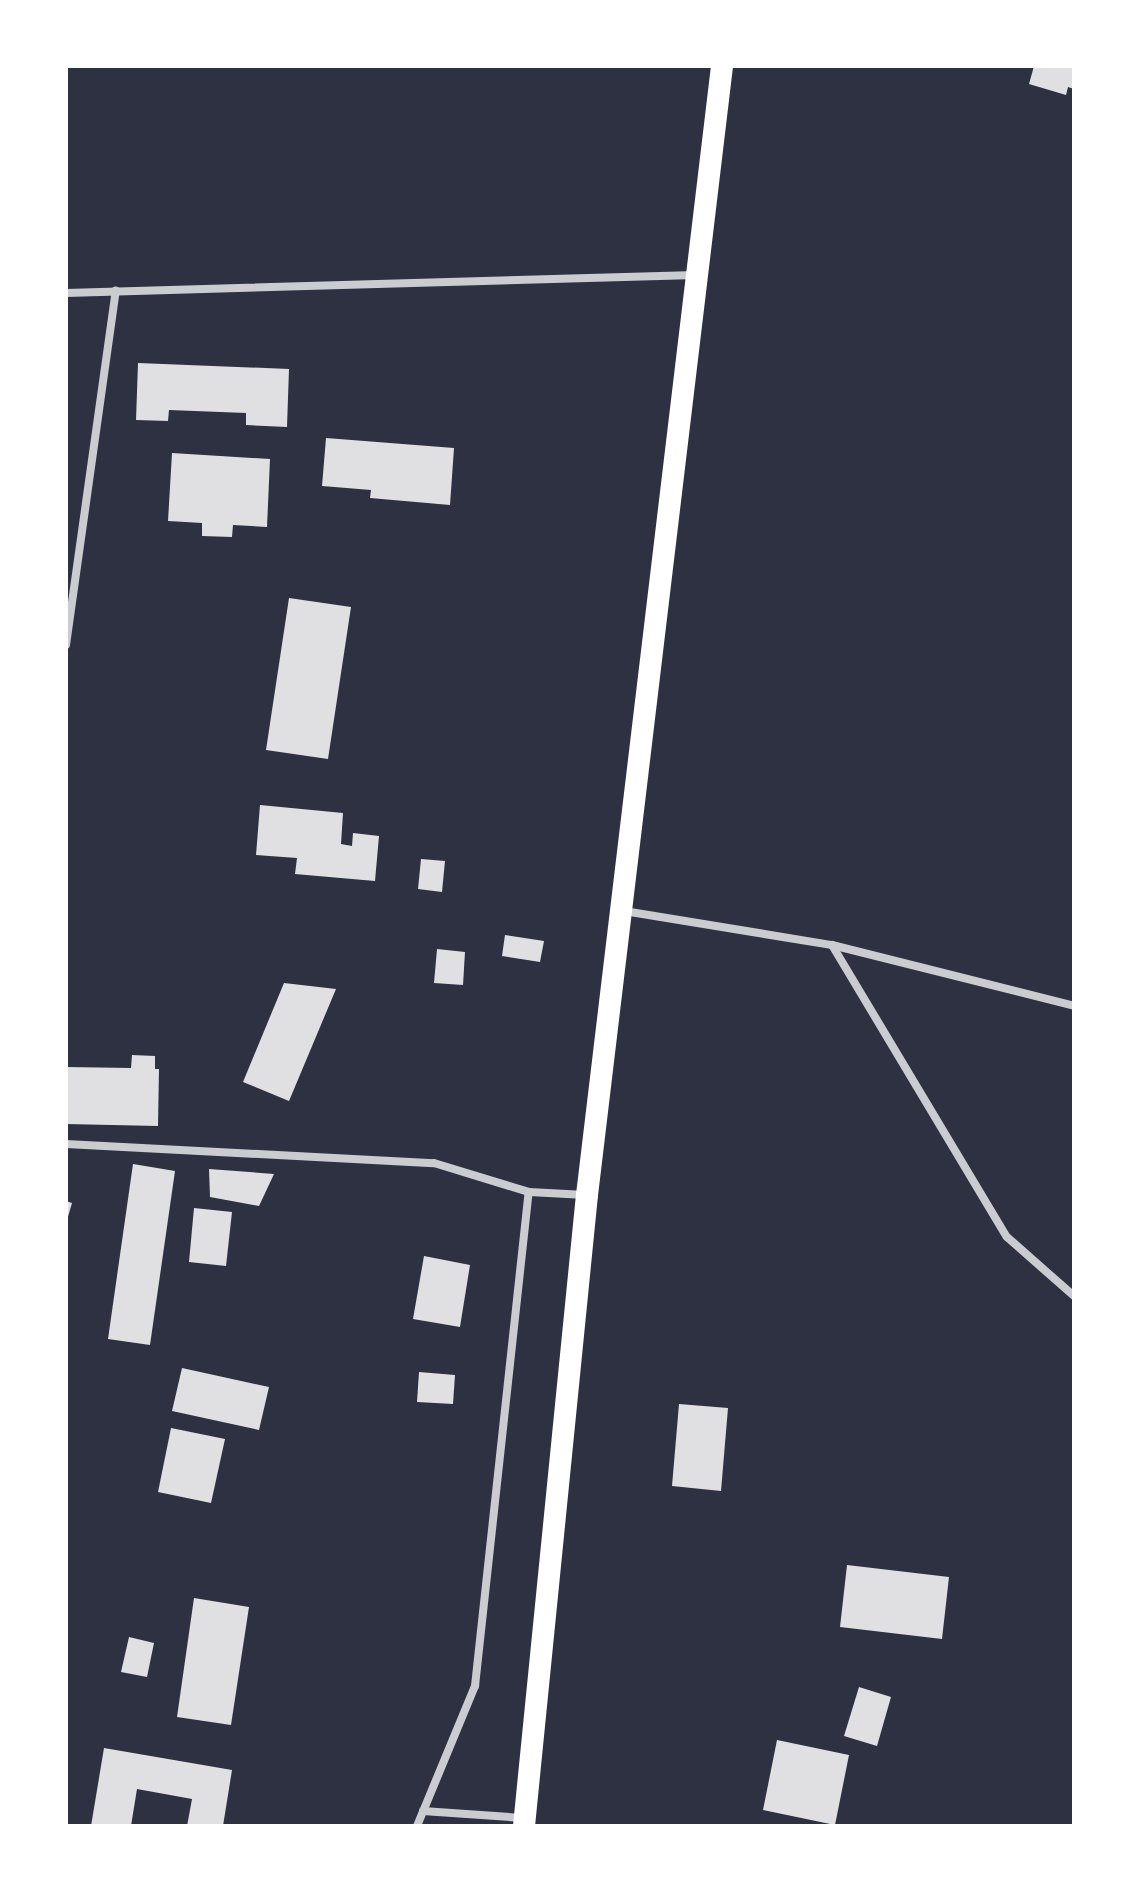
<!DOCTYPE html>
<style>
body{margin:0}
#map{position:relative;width:1140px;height:1892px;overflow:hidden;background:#2d3142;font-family:"Titillium Web",sans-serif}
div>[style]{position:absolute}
.building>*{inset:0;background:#e0e0e3}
.minor>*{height:8px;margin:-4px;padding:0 4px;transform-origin:4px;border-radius:4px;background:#caccd0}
.trunk>*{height:22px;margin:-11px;padding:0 11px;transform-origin:11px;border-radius:11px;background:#fff}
span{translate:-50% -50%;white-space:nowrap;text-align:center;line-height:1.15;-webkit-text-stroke:8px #fff;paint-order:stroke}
.frame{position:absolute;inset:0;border:68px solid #fff;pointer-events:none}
</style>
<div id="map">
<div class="building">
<div style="clip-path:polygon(1034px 66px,1074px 66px,1074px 89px,1068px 87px,1066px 95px,1029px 84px)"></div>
<div style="clip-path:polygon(138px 363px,289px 369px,287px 427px,246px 425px,246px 413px,169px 410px,168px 421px,136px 420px)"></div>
<div style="clip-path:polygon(326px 438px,454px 448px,450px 505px,370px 498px,371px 490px,322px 486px)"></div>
<div style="clip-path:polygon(172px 453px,270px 459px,267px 527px,233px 525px,232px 537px,202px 536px,202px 523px,168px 521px)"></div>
<div style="clip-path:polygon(289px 598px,351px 607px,328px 759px,266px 750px)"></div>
<div style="clip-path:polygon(260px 805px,343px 813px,341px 844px,352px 846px,353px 833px,379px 836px,375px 881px,295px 874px,297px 858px,256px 855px)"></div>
<div style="clip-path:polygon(421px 859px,445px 861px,442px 892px,418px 889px)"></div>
<div style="clip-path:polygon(505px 935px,544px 941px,540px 962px,502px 956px)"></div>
<div style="clip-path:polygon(437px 949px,465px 952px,463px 985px,434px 983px)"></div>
<div style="clip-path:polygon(284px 983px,336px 989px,289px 1101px,243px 1082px)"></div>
<div style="clip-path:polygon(132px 1055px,155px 1056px,155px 1069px,159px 1069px,158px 1126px,66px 1124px,66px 1067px,131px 1068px)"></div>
<div style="clip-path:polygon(133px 1164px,175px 1171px,150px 1345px,108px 1339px)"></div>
<div style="clip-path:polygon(209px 1169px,274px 1174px,259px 1206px,210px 1197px)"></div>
<div style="clip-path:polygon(66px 1201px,72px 1203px,67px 1220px,66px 1220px)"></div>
<div style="clip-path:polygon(194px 1208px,232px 1212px,226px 1266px,189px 1262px)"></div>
<div style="clip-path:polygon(424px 1256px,470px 1265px,460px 1327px,413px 1319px)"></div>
<div style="clip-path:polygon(182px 1368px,269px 1387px,259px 1430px,172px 1411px)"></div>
<div style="clip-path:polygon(419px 1372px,455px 1375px,453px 1404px,417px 1402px)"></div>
<div style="clip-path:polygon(679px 1404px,728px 1408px,721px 1491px,672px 1486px)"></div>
<div style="clip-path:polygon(171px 1428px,225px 1439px,211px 1503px,158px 1492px)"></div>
<div style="clip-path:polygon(847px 1565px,949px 1577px,942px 1639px,840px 1627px)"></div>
<div style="clip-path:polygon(194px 1598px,249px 1607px,231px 1725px,177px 1717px)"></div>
<div style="clip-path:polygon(129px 1637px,154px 1643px,147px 1677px,121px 1672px)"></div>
<div style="clip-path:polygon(859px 1687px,891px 1697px,877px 1746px,844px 1736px)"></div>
<div style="clip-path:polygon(777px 1740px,849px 1755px,835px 1825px,763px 1810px)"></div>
<div style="clip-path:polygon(104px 1748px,232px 1770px,223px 1826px,187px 1826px,192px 1799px,137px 1789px,131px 1826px,91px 1826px)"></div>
</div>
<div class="minor">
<div style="left:66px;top:293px;width:630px;rotate:-1.64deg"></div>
<div style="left:66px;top:645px;width:358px;rotate:-82deg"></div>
<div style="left:624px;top:911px;width:211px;rotate:9.3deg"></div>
<div style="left:832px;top:945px;width:250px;rotate:14.1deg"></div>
<div style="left:832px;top:945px;width:340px;rotate:59.1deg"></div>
<div style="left:1007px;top:1237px;width:89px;rotate:41.4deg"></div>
<div style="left:66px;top:1144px;width:368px;rotate:3deg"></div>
<div style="left:434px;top:1163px;width:99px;rotate:17deg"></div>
<div style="left:529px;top:1192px;width:57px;rotate:3deg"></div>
<div style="left:423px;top:1811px;width:99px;rotate:4deg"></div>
<div style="left:417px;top:1826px;width:152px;rotate:-67.5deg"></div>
<div style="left:475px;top:1686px;width:497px;rotate:-83.8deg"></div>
</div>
<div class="trunk">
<div style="left:524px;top:1826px;width:634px;rotate:-84.3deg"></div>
<div style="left:587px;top:1195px;width:1137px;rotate:-83.18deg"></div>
</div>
<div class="frame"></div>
</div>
